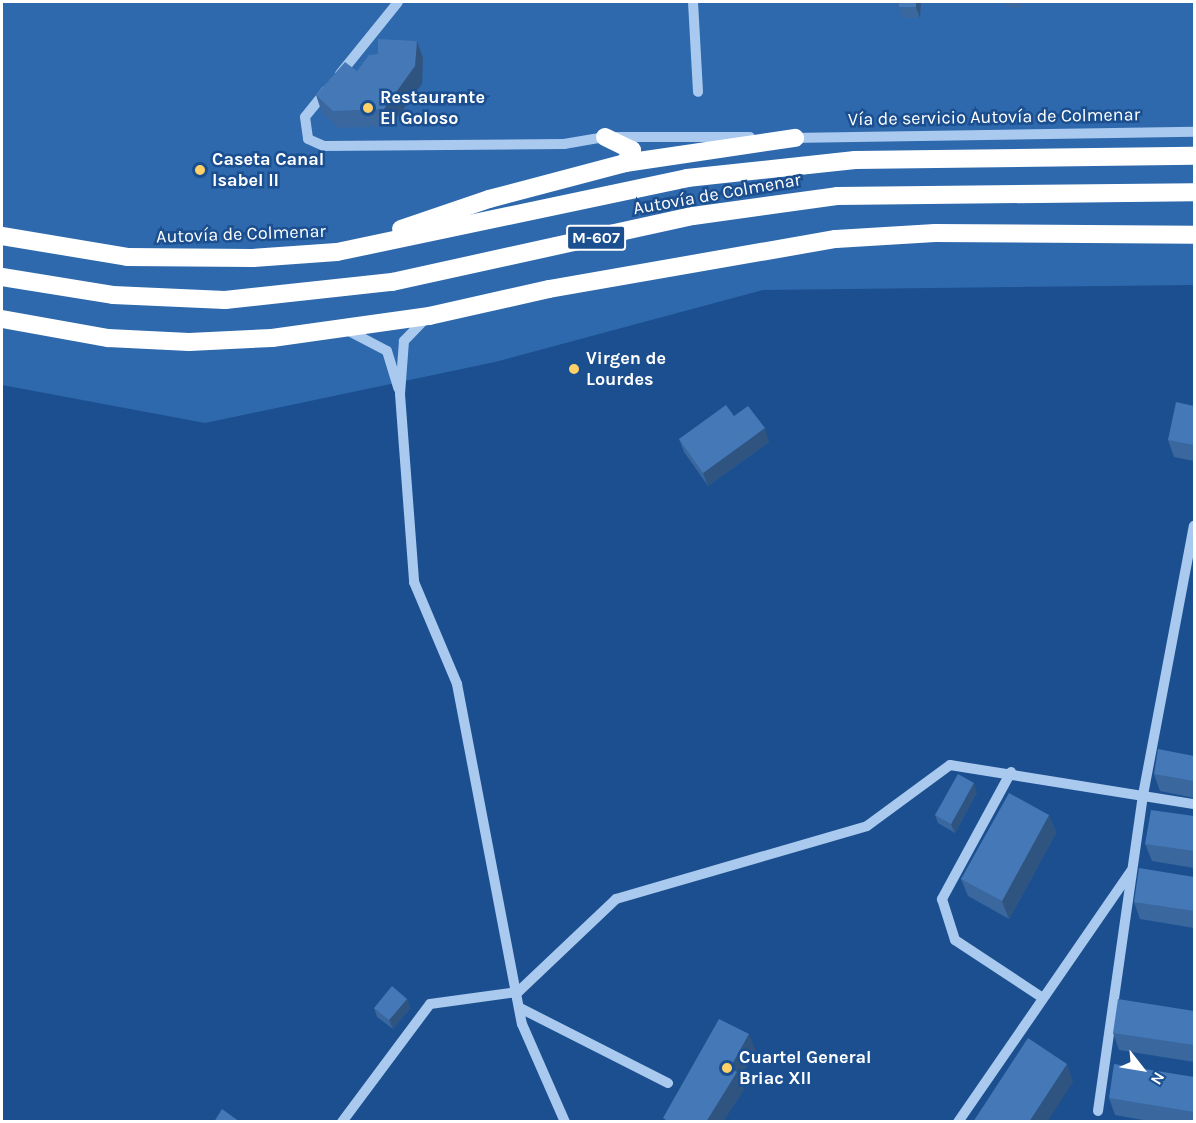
<!DOCTYPE html>
<meta charset="utf-8">
<style>
body{margin:0}
#map{position:relative;width:1196px;height:1123px;overflow:hidden;background:#1b4f8f;font-family:Karla,sans-serif}
div>[style]{position:absolute}
.green>*{inset:0;background:#2e69ad}
.minor>*{height:10px;margin:-5px;padding:0 5px;transform-origin:5px;border-radius:5px;background:#a9c9ee}
.highway>*{height:18px;margin:-9px;padding:0 9px;transform-origin:9px;border-radius:9px;background:#fff}
.wall>*{inset:0;background:#3a679d}
.shaded-wall>*{inset:0;background:#305480}
.building>*{inset:0;background:#4478b7}
.dots>*{width:16px;height:16px;translate:-50% -50%;box-sizing:border-box;border:3px solid #1b4f8f;border-radius:50%}
span{translate:-50% -50%;white-space:nowrap;text-align:center;line-height:1.15;-webkit-text-stroke:5px #1b4f8f;paint-order:stroke}
.shield-label span{padding:2px 4px;background:#1b4f8f;border:2px solid;border-radius:4px;-webkit-text-stroke-width:0}
.shield-label{font-size:16px;color:#fff;font-weight:700}
.poi-label{font-size:18px;color:#fff;font-weight:700}
.left{translate:0 -50%;text-align:left}
.street-label{font-size:18px;color:#fff}
.frame{position:absolute;inset:0;border:3px solid #fff;pointer-events:none}
.north{position:absolute;left:1112px;top:1039px;width:60px;height:60px;-webkit-text-stroke:4px #1b4f8f;paint-order:stroke;rotate:121deg;font-size:16px;font-weight:700;line-height:24px;text-align:center;color:#fff}
.north::after{content:'';display:block;margin:auto;width:21px;height:27px;background:#fff;clip-path:polygon(50% 0,100% 100%,50% 72%,0 100%)}
</style>
<div id="map">
<div class="green">
<div style="clip-path:polygon(2px 2px,1194px 2px,1194px 285px,763px 290px,495px 362px,205px 423px,2px 385px)"></div>
</div>
<div class="minor">
<div style="left:693px;top:2px;width:90px;rotate:86.8deg"></div>
<div style="left:340px;top:74px;width:92px;rotate:-51.1deg"></div>
<div style="left:326px;top:91px;width:33px;rotate:129deg"></div>
<div style="left:305px;top:117px;width:22px;rotate:82deg"></div>
<div style="left:308px;top:139px;width:17px;rotate:24deg"></div>
<div style="left:324px;top:146px;width:240px;rotate:-0.5deg"></div>
<div style="left:564px;top:144px;width:42px;rotate:-9.7deg"></div>
<div style="left:605px;top:137px;width:145px"></div>
<div style="left:790px;top:138px;width:404px;rotate:-0.9deg"></div>
<div style="left:428px;top:316px;width:35px;rotate:134deg"></div>
<div style="left:404px;top:341px;width:53px;rotate:94.3deg"></div>
<div style="left:400px;top:394px;width:189px;rotate:85.7deg"></div>
<div style="left:414px;top:582px;width:111px;rotate:67.1deg"></div>
<div style="left:457px;top:684px;width:346px;rotate:79.2deg"></div>
<div style="left:522px;top:1024px;width:107px;rotate:66.3deg"></div>
<div style="left:347px;top:330px;width:45px;rotate:27.7deg"></div>
<div style="left:387px;top:351px;width:39px;rotate:73deg"></div>
<div style="left:1011px;top:772px;width:145px;rotate:118.5deg"></div>
<div style="left:942px;top:899px;width:43px;rotate:72.4deg"></div>
<div style="left:955px;top:940px;width:105px;rotate:33.4deg"></div>
<div style="left:520px;top:1008px;width:166px;rotate:26.9deg"></div>
<div style="left:1098px;top:1111px;width:319px;rotate:-81.9deg"></div>
<div style="left:1143px;top:795px;width:274px;rotate:-79.3deg"></div>
<div style="left:342px;top:1122px;width:147px;rotate:-53.3deg"></div>
<div style="left:430px;top:1004px;width:89px;rotate:-7.8deg"></div>
<div style="left:518px;top:992px;width:135px;rotate:-43.5deg"></div>
<div style="left:616px;top:899px;width:261px;rotate:-16.2deg"></div>
<div style="left:867px;top:826px;width:103px;rotate:-36.3deg"></div>
<div style="left:950px;top:765px;width:247px;rotate:9.1deg"></div>
<div style="left:958px;top:1122px;width:305px;rotate:-55.4deg"></div>
</div>
<div class="highway">
<div style="left:605px;top:137px;width:30px;rotate:26deg"></div>
<div style="left:632px;top:150px;width:15px;rotate:118deg"></div>
<div style="left:401px;top:229px;width:93px;rotate:-18.8deg"></div>
<div style="left:489px;top:199px;width:141px;rotate:-14.8deg"></div>
<div style="left:625px;top:163px;width:172px;rotate:-8.4deg"></div>
<div style="left:2px;top:236px;width:127px;rotate:9.5deg"></div>
<div style="left:127px;top:257px;width:125px;rotate:0.5deg"></div>
<div style="left:252px;top:258px;width:85px;rotate:-4deg"></div>
<div style="left:337px;top:252px;width:358px;rotate:-11.9deg"></div>
<div style="left:687px;top:178px;width:169px;rotate:-6.1deg"></div>
<div style="left:855px;top:160px;width:339px;rotate:-0.7deg"></div>
<div style="left:2px;top:277px;width:112px;rotate:9.2deg"></div>
<div style="left:113px;top:295px;width:112px;rotate:2.6deg"></div>
<div style="left:225px;top:300px;width:168px;rotate:-6.2deg"></div>
<div style="left:392px;top:282px;width:308px;rotate:-12.4deg"></div>
<div style="left:693px;top:216px;width:145px;rotate:-7.9deg"></div>
<div style="left:837px;top:196px;width:357px;rotate:-0.6deg"></div>
<div style="left:2px;top:319px;width:108px;rotate:10.2deg"></div>
<div style="left:108px;top:338px;width:81px;rotate:2.8deg"></div>
<div style="left:189px;top:342px;width:83px;rotate:-2.8deg"></div>
<div style="left:272px;top:338px;width:159px;rotate:-8deg"></div>
<div style="left:429px;top:316px;width:123px;rotate:-12.7deg"></div>
<div style="left:549px;top:289px;width:291px;rotate:-9.9deg"></div>
<div style="left:836px;top:239px;width:99px;rotate:-3.5deg"></div>
<div style="left:935px;top:233px;width:259px;rotate:0.4deg"></div>
</div>
<div class="wall">
<div style="clip-path:polygon(896px 2px,921px 2px,920px 18px,903px 18px,899px 7px,898px 7px)"></div>
<div style="clip-path:polygon(1004px 2px,1030px 2px,1022px 2px,1022px 8px,1006px 7px)"></div>
<div style="clip-path:polygon(417px 41px,423px 58px,422px 84px,391px 126px,339px 128px,322px 113px,316px 95px,357px 71px,378px 54px)"></div>
<div style="clip-path:polygon(1194px 406px,1194px 461px,1174px 457px,1168px 440px)"></div>
<div style="clip-path:polygon(734px 416px,769px 442px,708px 486px,684px 452px,679px 439px)"></div>
<div style="clip-path:polygon(1194px 756px,1194px 798px,1160px 791px,1154px 774px)"></div>
<div style="clip-path:polygon(977px 792px,955px 833px,938px 823px,935px 815px)"></div>
<div style="clip-path:polygon(1049px 815px,1056px 833px,1009px 919px,968px 896px,961px 879px)"></div>
<div style="clip-path:polygon(1194px 816px,1194px 868px,1152px 861px,1145px 844px)"></div>
<div style="clip-path:polygon(1194px 877px,1194px 928px,1140px 919px,1134px 902px)"></div>
<div style="clip-path:polygon(407px 999px,410px 1008px,393px 1029px,377px 1017px,374px 1008px)"></div>
<div style="clip-path:polygon(1194px 1011px,1194px 1062px,1119px 1050px,1113px 1033px)"></div>
<div style="clip-path:polygon(1194px 1077px,1194px 1122px,1154px 1122px,1115px 1115px,1109px 1098px)"></div>
</div>
<div class="shaded-wall">
<div style="clip-path:polygon(916px 2px,921px 2px,920px 18px,916px 7px)"></div>
<div style="clip-path:polygon(417px 41px,423px 58px,422px 84px,391px 126px,384px 109px)"></div>
<div style="clip-path:polygon(765px 428px,769px 442px,708px 486px,703px 473px)"></div>
<div style="clip-path:polygon(974px 783px,977px 792px,955px 833px,951px 824px)"></div>
<div style="clip-path:polygon(1049px 815px,1056px 833px,1009px 919px,1002px 901px)"></div>
<div style="clip-path:polygon(407px 999px,410px 1008px,393px 1029px,389px 1020px)"></div>
<div style="clip-path:polygon(749px 1034px,756px 1051px,740px 1079px,744px 1090px,723px 1122px,706px 1122px,730px 1068px)"></div>
<div style="clip-path:polygon(1067px 1064px,1073px 1082px,1047px 1122px,1029px 1122px)"></div>
</div>
<div class="building">
<div style="clip-path:polygon(899px 2px,916px 2px,916px 7px,899px 7px)"></div>
<div style="clip-path:polygon(378px 39px,417px 41px,415px 66px,384px 109px,333px 111px,316px 95px,345px 62px,357px 71px,369px 55px,378px 54px)"></div>
<div style="clip-path:polygon(1176px 402px,1194px 406px,1194px 445px,1168px 440px)"></div>
<div style="clip-path:polygon(726px 405px,734px 416px,748px 406px,765px 428px,703px 473px,679px 439px)"></div>
<div style="clip-path:polygon(1158px 749px,1194px 756px,1194px 781px,1154px 774px)"></div>
<div style="clip-path:polygon(958px 774px,974px 783px,951px 824px,935px 815px)"></div>
<div style="clip-path:polygon(1009px 793px,1049px 815px,1002px 901px,961px 879px)"></div>
<div style="clip-path:polygon(1151px 810px,1194px 816px,1194px 851px,1145px 844px)"></div>
<div style="clip-path:polygon(1139px 868px,1194px 877px,1194px 911px,1134px 902px)"></div>
<div style="clip-path:polygon(392px 986px,407px 999px,389px 1020px,374px 1008px)"></div>
<div style="clip-path:polygon(1118px 999px,1194px 1011px,1194px 1045px,1113px 1033px)"></div>
<div style="clip-path:polygon(719px 1019px,749px 1034px,730px 1068px,737px 1072px,706px 1122px,669px 1122px,663px 1118px)"></div>
<div style="clip-path:polygon(1028px 1038px,1067px 1064px,1029px 1122px,973px 1122px)"></div>
<div style="clip-path:polygon(1114px 1064px,1194px 1077px,1194px 1112px,1109px 1098px)"></div>
<div style="clip-path:polygon(222px 1109px,240px 1122px,214px 1122px)"></div>
</div>
<div class="dots">
<div style="left:368px;top:108px;background:#ffd166"></div>
<div style="left:200px;top:170px;background:#ffd166"></div>
<div style="left:574px;top:369px;background:#ffd166"></div>
<div style="left:727px;top:1068px;background:#ffd166"></div>
</div>
<div class="shield-label">
<span style="left:596px;top:238px">M-607</span>
</div>
<div class="poi-label">
<span class="left" style="left:380px;top:108px">Restaurante<br>El Goloso</span>
<span class="left" style="left:212px;top:170px">Caseta Canal<br>Isabel II</span>
<span class="left" style="left:586px;top:369px">Virgen de<br>Lourdes</span>
<span class="left" style="left:739px;top:1068px">Cuartel General<br>Briac XII</span>
</div>
<div class="street-label">
<span style="left:994px;top:117px;rotate:-1deg">Vía de servicio Autovía de Colmenar</span>
<span style="left:717px;top:194px;rotate:-10deg">Autovía de Colmenar</span>
<span style="left:241px;top:234px;rotate:-2deg">Autovía de Colmenar</span>
</div>
<div class="frame"></div>
<div class="north">N</div>
</div>
